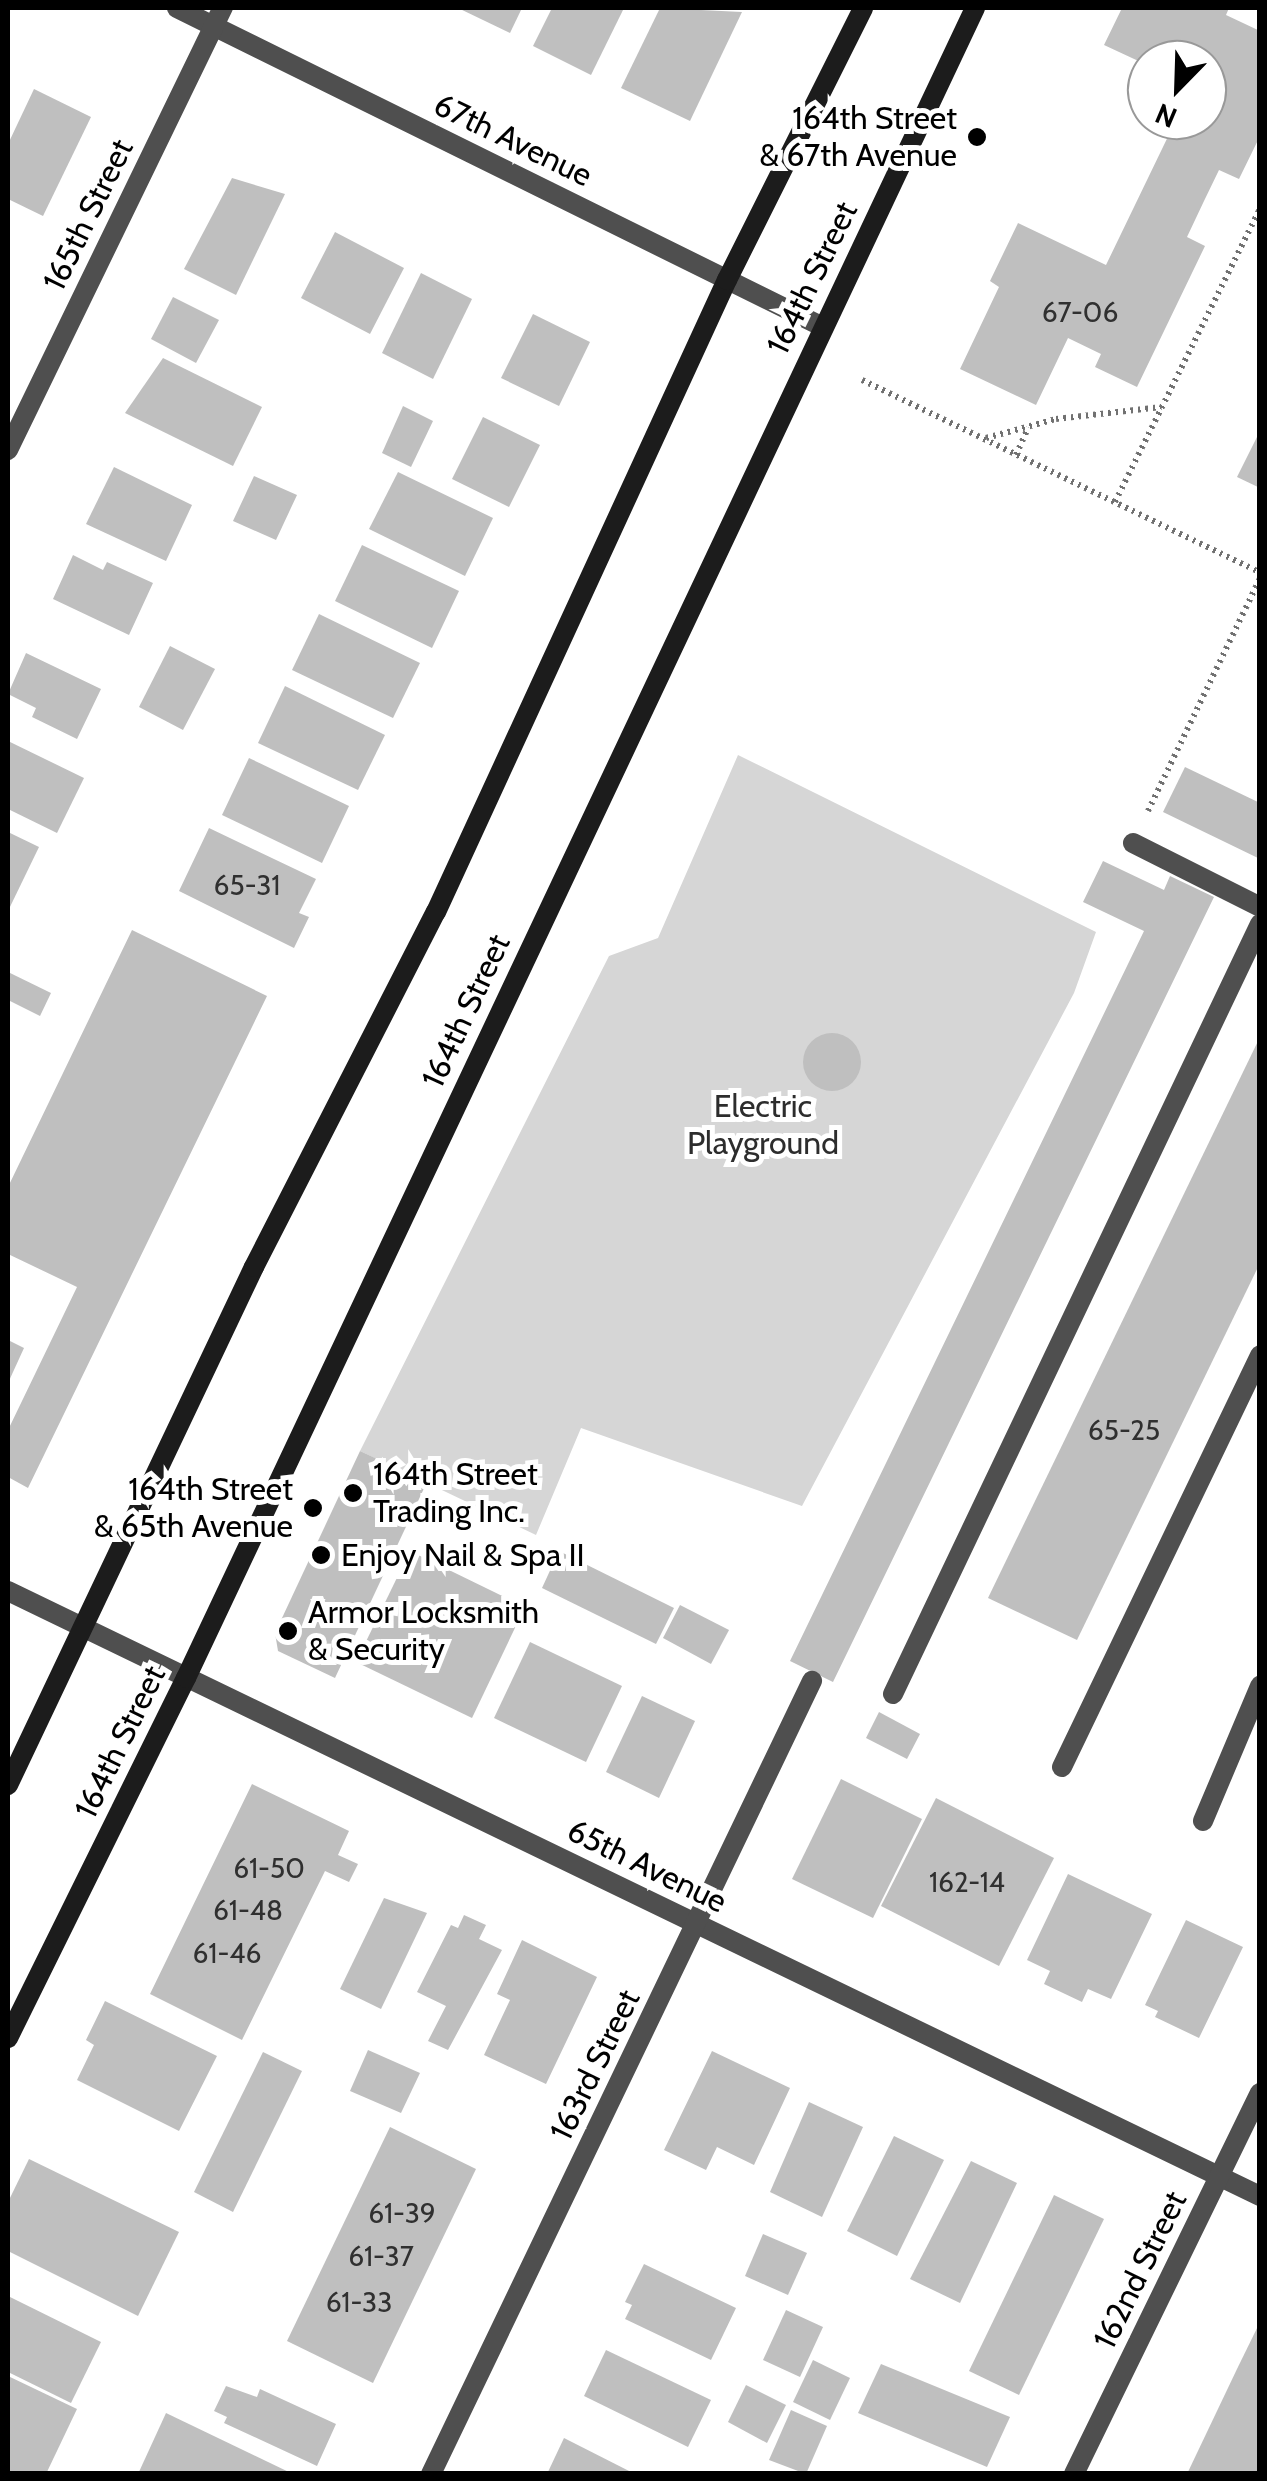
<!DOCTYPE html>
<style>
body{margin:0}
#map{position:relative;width:1267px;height:2481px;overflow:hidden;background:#fff;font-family:Cabin,sans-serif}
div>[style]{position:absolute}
.green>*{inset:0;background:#d6d6d6}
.building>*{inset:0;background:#bfbfbf}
.round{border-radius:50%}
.path>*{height:6px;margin-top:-3px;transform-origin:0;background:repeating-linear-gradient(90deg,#717171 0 2.5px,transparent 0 7.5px)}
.lane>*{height:20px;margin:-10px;padding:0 10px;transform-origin:10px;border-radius:10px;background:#4f4f4f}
.street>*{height:20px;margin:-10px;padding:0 10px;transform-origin:10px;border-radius:10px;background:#4f4f4f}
.secondary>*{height:20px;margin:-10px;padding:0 10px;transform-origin:10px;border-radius:10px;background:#1c1c1c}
.dots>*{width:28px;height:28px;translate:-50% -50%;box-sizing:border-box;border:5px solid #fff;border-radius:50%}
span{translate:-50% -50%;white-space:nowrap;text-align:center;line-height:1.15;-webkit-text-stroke:10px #fff;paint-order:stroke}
.number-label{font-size:28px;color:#303030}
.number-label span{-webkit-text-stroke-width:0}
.poi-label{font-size:32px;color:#000}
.right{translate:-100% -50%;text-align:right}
.left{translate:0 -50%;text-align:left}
.street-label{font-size:32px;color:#000}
.park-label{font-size:32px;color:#2d2d2d}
.frame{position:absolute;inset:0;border:10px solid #000;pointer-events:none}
.north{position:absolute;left:1127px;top:40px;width:100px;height:100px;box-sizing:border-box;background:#fff;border:2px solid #999;border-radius:50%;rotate:203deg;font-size:28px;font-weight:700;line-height:40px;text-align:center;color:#000}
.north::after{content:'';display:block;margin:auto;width:35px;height:45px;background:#000;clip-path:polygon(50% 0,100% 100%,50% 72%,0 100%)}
</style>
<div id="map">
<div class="green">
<div style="clip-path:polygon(738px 755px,1096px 932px,1074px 993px,802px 1506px,581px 1428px,536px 1535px,360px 1451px,609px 956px,658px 938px)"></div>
</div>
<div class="building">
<div style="clip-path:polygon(458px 8px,522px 8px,510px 33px)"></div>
<div style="clip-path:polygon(552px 8px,624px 8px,591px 75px,533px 46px)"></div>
<div style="clip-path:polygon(660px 8px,742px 12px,690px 121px,621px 88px)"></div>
<div style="clip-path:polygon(1122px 8px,1229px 8px,1226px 15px,1260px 31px,1260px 136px,1239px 179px,1219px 170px,1204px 201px,1187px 237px,1205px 246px,1137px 387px,1095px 367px,1101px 354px,1068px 338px,1036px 405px,960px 369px,999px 287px,990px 281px,1018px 223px,1106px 265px,1176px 120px,1207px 120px,1207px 60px,1147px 65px,1104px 45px)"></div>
<div style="clip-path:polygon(34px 89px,91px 117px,43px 216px,8px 199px,8px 144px)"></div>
<div style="clip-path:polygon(232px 178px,285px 194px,236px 295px,184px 269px)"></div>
<div style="clip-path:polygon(335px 232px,404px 268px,370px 334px,301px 298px)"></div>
<div style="clip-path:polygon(421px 273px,472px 299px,433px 379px,382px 353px)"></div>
<div style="clip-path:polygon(173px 297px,219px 320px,196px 363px,151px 339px)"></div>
<div style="clip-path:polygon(533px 314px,590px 342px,559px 406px,501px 378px)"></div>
<div style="clip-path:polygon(163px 358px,262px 407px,233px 466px,125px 413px)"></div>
<div style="clip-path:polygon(403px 406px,433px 421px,411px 467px,382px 453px)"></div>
<div style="clip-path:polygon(483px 417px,540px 445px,509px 507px,452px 479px)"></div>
<div style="clip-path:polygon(1260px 431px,1260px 488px,1237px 477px)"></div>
<div style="clip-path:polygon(114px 467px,192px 505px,166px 561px,86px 524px)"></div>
<div style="clip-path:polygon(398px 472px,493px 518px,465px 576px,369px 529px)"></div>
<div style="clip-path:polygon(254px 476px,297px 495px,276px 540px,233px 521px)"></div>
<div style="clip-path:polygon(362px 545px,459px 591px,432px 648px,335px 601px)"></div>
<div style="clip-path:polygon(73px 555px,103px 570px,107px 562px,153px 583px,129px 635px,53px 599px)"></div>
<div style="clip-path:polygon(319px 614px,420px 663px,393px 718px,292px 670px)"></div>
<div style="clip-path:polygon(170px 646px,215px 669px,183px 730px,139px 707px)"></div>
<div style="clip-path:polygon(26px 653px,101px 689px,77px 739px,32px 717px,36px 708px,8px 694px)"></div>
<div style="clip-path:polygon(285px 686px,385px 735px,358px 790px,258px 743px)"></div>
<div style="clip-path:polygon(8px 741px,84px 778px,57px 833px,8px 809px)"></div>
<div style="clip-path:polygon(249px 758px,349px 806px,322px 863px,222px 815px)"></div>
<div style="clip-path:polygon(1185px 767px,1260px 803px,1260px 859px,1163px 812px)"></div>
<div style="clip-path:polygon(209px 828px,316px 879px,299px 913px,309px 917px,294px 948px,179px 891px)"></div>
<div style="clip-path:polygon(8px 832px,39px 847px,8px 911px)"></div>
<div style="clip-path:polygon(1103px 861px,1164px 890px,1170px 876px,1214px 897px,833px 1682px,790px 1661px,1144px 931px,1083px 902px)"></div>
<div style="clip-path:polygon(132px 930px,267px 996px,28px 1488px,8px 1477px,8px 1430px,77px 1287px,8px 1254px,8px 1187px)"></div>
<div style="clip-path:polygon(8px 972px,51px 993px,40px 1016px,8px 1000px)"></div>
<div class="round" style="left:803px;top:1033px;width:58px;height:58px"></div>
<div style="clip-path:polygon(1260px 1037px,1260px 1263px,1077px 1640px,988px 1598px)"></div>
<div style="clip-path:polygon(8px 1340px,24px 1348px,8px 1383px)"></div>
<div style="clip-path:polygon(360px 1451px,427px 1482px,335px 1678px,278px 1651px,275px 1633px)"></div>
<div style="clip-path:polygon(410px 1551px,525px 1607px,472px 1718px,356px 1662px)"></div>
<div style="clip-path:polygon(559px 1551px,674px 1608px,656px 1644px,542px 1588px)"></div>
<div style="clip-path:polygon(680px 1605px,729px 1630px,711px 1664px,663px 1638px)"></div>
<div style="clip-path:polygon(530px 1642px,622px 1686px,586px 1762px,494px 1718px)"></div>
<div style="clip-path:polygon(642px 1696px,695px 1721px,659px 1798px,606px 1772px)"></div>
<div style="clip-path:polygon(879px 1712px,920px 1734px,907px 1759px,866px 1738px)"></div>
<div style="clip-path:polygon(841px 1779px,922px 1819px,873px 1918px,792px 1879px)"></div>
<div style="clip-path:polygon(252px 1784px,349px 1831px,338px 1855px,358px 1864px,349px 1882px,325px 1871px,242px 2040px,150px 1994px)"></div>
<div style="clip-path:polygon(936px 1798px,1054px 1858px,999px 1966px,881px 1906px)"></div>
<div style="clip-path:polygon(1068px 1874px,1152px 1914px,1111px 1999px,1088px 1989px,1082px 2002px,1044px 1984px,1050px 1971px,1027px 1960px)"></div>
<div style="clip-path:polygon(384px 1898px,427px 1913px,381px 2009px,340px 1989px)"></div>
<div style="clip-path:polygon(464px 1915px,486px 1925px,479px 1939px,502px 1950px,448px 2050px,428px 2041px,446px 2006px,417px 1992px,451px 1925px,458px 1928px)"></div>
<div style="clip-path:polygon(1186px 1920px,1243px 1947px,1199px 2038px,1155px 2017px,1158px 2011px,1145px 2005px)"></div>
<div style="clip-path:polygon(522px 1940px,597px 1977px,546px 2084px,484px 2055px,510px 2000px,497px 1994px)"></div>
<div style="clip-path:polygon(105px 2001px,217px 2056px,179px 2131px,77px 2080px,94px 2045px,86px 2040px)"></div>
<div style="clip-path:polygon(368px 2050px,420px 2073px,401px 2113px,350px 2091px)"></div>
<div style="clip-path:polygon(712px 2051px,790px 2088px,754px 2165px,717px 2147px,706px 2170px,664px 2150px)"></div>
<div style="clip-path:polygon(263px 2052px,302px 2071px,233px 2212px,194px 2192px)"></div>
<div style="clip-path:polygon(809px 2102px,863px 2127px,822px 2217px,770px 2192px)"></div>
<div style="clip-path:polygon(390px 2127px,476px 2169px,373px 2383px,287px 2341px)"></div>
<div style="clip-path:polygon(894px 2136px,944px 2160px,897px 2256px,847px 2231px)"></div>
<div style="clip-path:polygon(29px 2159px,179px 2232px,138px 2316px,8px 2251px,8px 2202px)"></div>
<div style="clip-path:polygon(971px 2161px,1017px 2183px,960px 2303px,910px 2279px)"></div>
<div style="clip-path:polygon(1054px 2195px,1104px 2219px,1019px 2395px,969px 2371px)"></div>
<div style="clip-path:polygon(763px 2234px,807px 2253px,788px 2295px,745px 2276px)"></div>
<div style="clip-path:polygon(644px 2264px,736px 2308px,711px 2360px,625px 2319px,632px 2305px,625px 2302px)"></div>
<div style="clip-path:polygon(8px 2296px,101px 2342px,71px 2403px,8px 2372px)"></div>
<div style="clip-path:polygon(786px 2310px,823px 2327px,800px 2377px,763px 2360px)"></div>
<div style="clip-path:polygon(1260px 2322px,1260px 2474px,1187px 2474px,1237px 2369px)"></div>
<div style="clip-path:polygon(606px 2350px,711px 2400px,688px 2447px,584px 2396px)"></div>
<div style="clip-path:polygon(813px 2360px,850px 2378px,830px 2420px,793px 2402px)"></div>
<div style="clip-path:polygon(881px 2364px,1010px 2417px,987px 2467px,858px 2413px)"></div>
<div style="clip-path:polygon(8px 2376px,77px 2409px,46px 2474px,8px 2474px)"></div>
<div style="clip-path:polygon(746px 2385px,786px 2405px,767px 2443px,728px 2422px)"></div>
<div style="clip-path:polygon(226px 2386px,257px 2397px,260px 2389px,336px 2424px,317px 2466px,224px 2423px,227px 2417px,214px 2411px)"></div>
<div style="clip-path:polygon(791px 2410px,827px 2426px,806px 2474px,769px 2460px)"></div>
<div style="clip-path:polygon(166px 2413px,293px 2474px,138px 2474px)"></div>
<div style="clip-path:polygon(564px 2438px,635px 2474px,547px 2474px)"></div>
</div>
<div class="path">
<div style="left:862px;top:380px;width:442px;rotate:25.8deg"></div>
<div style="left:986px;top:438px;width:73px;rotate:-15.2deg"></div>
<div style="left:1056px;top:419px;width:106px;rotate:-6.5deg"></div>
<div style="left:1016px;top:455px;width:30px;rotate:-66deg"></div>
<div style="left:1115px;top:502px;width:327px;rotate:-63.7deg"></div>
<div style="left:1148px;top:811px;width:259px;rotate:-64.3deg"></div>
</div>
<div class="lane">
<div style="left:1133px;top:843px;width:142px;rotate:26.7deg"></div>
<div style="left:893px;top:1694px;width:853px;rotate:-64.52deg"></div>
<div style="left:1062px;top:1767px;width:457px;rotate:-64.3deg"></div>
<div style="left:1203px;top:1821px;width:147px;rotate:-67.1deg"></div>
</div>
<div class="street">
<div style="left:177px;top:8px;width:718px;rotate:26.28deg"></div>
<div style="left:8px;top:450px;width:492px;rotate:-64.1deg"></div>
<div style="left:8px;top:1591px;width:1391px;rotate:25.79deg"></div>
<div style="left:431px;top:2474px;width:880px;rotate:-64.34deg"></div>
<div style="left:1074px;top:2474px;width:424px;rotate:-64deg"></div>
</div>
<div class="secondary">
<div style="left:8px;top:1785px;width:573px;rotate:-64.6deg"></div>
<div style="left:254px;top:1267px;width:399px;rotate:-62.9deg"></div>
<div style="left:436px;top:912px;width:696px;rotate:-65.28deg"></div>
<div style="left:727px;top:280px;width:304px;rotate:-63.4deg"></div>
<div style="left:8px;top:2038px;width:402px;rotate:-63.7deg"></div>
<div style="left:186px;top:1678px;width:1847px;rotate:-64.71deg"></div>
</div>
<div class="dots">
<div style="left:977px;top:137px;background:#000"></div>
<div style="left:353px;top:1493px;background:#000"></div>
<div style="left:313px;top:1508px;background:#000"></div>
<div style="left:321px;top:1555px;background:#000"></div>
<div style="left:288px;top:1631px;background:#000"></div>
</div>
<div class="number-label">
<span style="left:1080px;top:312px">67-06</span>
<span style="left:247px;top:885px">65-31</span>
<span style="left:1124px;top:1430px">65-25</span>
<span style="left:269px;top:1868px">61-50</span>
<span style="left:967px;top:1882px">162-14</span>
<span style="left:248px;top:1910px">61-48</span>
<span style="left:227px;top:1953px">61-46</span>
<span style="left:402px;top:2213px">61-39</span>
<span style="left:381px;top:2256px">61-37</span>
<span style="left:359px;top:2302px">61-33</span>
</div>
<div class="poi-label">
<span class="right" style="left:957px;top:137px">164th Street<br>&amp; 67th Avenue</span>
<span class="left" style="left:373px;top:1493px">164th Street<br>Trading Inc.</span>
<span class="right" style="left:293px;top:1508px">164th Street<br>&amp; 65th Avenue</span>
<span class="left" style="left:341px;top:1555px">Enjoy Nail &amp; Spa II</span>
<span class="left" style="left:308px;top:1631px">Armor Locksmith<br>&amp; Security</span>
</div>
<div class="street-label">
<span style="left:513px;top:140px;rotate:26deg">67th Avenue</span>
<span style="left:88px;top:215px;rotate:-64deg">165th Street</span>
<span style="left:812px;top:278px;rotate:-64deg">164th Street</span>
<span style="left:466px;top:1011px;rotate:-65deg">164th Street</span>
<span style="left:120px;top:1742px;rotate:-64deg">164th Street</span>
<span style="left:647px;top:1866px;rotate:26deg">65th Avenue</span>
<span style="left:595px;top:2065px;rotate:-64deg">163rd Street</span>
<span style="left:1140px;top:2270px;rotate:-64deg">162nd Street</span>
</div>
<div class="park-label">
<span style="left:763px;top:1125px">Electric<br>Playground</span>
</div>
<div class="frame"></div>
<div class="north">N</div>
</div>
